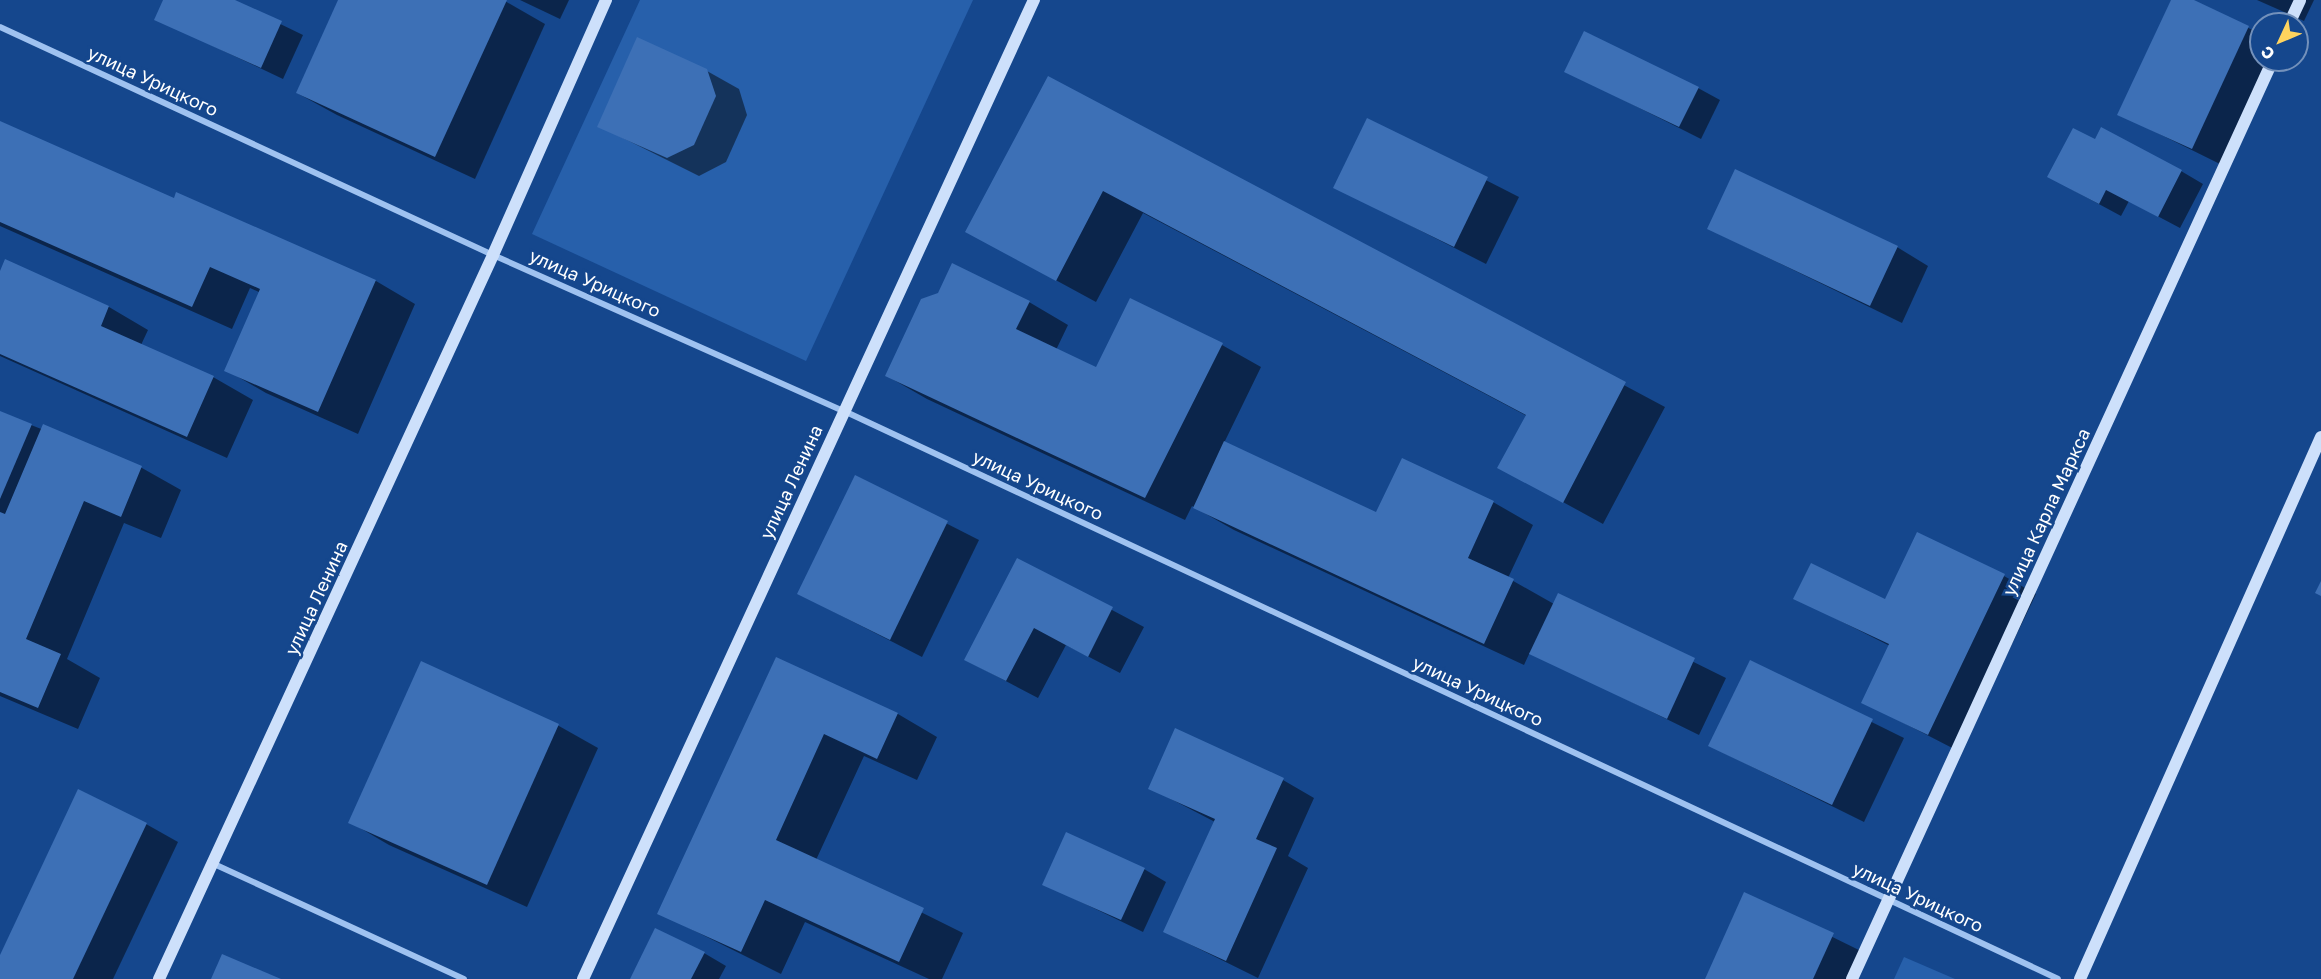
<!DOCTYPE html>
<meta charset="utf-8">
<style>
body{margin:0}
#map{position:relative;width:2321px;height:979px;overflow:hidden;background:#15478d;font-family:"Golos Text",sans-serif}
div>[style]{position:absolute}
.green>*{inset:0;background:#2760ab}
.shadow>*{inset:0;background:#0007}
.building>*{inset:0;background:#3d70b6}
.street>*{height:6px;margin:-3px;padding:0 3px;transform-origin:3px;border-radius:3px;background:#9fc2f0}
.secondary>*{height:12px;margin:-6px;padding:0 6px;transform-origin:6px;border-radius:6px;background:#cde0fb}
span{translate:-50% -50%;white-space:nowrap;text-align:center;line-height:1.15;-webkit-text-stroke:5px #15478d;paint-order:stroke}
.street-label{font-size:18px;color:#fff}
.north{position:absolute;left:2249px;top:12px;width:60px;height:60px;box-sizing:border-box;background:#15478d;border:2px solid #7391bb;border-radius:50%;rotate:226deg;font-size:16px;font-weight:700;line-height:24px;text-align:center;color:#fff}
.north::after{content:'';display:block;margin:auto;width:21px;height:27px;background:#ffd45e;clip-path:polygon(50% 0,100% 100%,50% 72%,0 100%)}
</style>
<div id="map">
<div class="green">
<div style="clip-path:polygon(640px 0,973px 0,806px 361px,532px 234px)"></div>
<div style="clip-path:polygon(1904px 957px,1955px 979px,1894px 979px)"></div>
</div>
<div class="shadow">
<div style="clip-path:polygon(164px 0,231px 0,303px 35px,283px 79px,156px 19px)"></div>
<div style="clip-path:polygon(340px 0,503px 0,545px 24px,475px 179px,337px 115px,297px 93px)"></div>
<div style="clip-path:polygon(520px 0,569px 0,560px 19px)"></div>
<div style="clip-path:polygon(2173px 0,2190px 0,2261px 34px,2261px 60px,2273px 60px,2224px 166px,2119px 114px)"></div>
<div style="clip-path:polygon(2257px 0,2314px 0,2304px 21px)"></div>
<div style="clip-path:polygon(707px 71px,739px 89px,747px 115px,726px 162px,699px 176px,599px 126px)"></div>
<div style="clip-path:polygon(1566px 71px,1698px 88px,1720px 100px,1701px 139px)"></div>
<div style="clip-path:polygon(1049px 78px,1665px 407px,1603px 524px,1499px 467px,1527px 416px,1143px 213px,1096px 302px,967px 232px)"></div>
<div style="clip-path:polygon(1368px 120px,1519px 197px,1486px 264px,1335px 187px)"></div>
<div style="clip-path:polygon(0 122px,174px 200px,177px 194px,376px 281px,415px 304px,358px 434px,266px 393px,226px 370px,261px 293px,250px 288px,232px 329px,0 226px)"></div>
<div style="clip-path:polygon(2095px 141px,2181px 171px,2203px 184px,2180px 228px,2129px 201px,2121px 216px,2071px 189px)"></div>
<div style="clip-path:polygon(1709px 229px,1897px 247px,1928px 266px,1902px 323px)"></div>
<div style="clip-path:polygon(6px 261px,109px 307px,148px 330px,141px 345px,213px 377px,253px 400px,227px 458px,0 356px,0 275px)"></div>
<div style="clip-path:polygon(1029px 302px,1068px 325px,1056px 350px,1097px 369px,1222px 345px,1261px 367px,1224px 443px,1377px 514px,1493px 502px,1533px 525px,1508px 578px,1554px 604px,1558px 595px,1726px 678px,1699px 735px,1530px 652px,1524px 665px,1234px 530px,1192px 506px,1185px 520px,927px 399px,887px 376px)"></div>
<div style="clip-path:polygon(0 413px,142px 468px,181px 490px,161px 538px,124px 523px,67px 659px,100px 678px,78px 729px,0 696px)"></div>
<div style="clip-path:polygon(855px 477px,979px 540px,922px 657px,799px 594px)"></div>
<div style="clip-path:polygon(1018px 560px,1144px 627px,1120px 673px,1066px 645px,1038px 698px,966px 660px)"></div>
<div style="clip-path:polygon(2004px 576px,2036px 594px,1960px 752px,1863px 702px,1890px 646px,1795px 598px,1886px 601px)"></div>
<div style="clip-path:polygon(776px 658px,898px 714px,937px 737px,917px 780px,864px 756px,816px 860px,963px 933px,942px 979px,929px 979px,805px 922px,781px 974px,659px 913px)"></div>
<div style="clip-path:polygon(1750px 662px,1904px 738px,1864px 822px,1710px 746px)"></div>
<div style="clip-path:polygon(422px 663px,559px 726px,598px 748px,527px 907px,389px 845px,350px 822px)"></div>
<div style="clip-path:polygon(1283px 780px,1314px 798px,1288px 856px,1308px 868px,1258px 978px,1165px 932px,1215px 822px,1150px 788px)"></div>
<div style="clip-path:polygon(146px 824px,178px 842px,113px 979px,0 979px,0 958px)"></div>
<div style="clip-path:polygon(1144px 869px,1166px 882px,1143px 932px,1044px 884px)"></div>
<div style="clip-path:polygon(1745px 894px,1865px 953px,1853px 979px,1706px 979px)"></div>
<div style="clip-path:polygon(704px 953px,726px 966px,719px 979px,632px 979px)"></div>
</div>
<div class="building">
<div style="clip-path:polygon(163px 0,235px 0,282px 21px,261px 68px,154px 20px)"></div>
<div style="clip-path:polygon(338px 0,507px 0,435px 157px,296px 93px)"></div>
<div style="clip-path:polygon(2171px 0,2194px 0,2249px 26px,2192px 149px,2117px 115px)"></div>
<div style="clip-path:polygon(1584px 31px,1699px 87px,1679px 127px,1564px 72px)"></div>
<div style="clip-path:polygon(637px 37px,707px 69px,716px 96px,694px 145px,667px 158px,597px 127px)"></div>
<div style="clip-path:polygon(1048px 76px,1626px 382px,1563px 503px,1497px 468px,1526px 415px,1103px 191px,1056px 281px,965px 232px)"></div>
<div style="clip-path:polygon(1367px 118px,1488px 177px,1454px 247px,1333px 188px)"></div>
<div style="clip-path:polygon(0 121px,174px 198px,176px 192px,376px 280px,318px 412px,224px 371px,260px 289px,210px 267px,192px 307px,0 222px)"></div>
<div style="clip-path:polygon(2101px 127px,2182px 170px,2158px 217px,2106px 190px,2099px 204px,2047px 177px,2073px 128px,2095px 139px)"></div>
<div style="clip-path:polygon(1735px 169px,1898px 246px,1870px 306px,1707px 229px)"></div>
<div style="clip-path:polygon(5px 259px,109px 306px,101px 326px,214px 376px,187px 437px,0 354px,0 271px)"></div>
<div style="clip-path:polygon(952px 263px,1030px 301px,1016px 329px,1096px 367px,1130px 298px,1223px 343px,1145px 498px,885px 376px,921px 299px,938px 293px)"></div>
<div style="clip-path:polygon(0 411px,32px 424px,0 499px)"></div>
<div style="clip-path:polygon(43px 424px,142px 466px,121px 517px,84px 501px,26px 639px,61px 654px,38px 708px,0 692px,0 512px,5px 514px)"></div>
<div style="clip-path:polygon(1224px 441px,1376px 512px,1402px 458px,1494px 501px,1468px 558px,1514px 579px,1484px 644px,1193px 508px)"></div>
<div style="clip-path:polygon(855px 475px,948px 521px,890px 640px,797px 594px)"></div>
<div style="clip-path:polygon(1917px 532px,2005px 574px,1928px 735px,1861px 703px,1889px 644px,1793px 599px,1811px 563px,1885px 599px)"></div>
<div style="clip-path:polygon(1017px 558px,1113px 607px,1088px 657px,1034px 628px,1006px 681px,964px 660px)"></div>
<div style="clip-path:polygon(2321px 581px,2321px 596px,2315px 593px)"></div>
<div style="clip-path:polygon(1558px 593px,1695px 658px,1667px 719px,1529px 654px)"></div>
<div style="clip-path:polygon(776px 657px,898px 713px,877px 759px,824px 734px,776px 840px,924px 908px,899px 962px,765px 900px,741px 952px,657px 914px)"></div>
<div style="clip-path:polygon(1750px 660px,1873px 719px,1832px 805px,1708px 746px)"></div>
<div style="clip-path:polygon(421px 661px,559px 724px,487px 885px,348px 823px)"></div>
<div style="clip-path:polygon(1175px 728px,1284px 778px,1256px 839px,1277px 848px,1226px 961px,1163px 932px,1215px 819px,1148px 789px)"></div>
<div style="clip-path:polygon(78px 789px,147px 823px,73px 979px,0 979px,0 955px)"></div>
<div style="clip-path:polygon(1066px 832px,1145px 868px,1121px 920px,1042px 885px)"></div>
<div style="clip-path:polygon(1744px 892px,1834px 933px,1813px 979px,1705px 979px)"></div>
<div style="clip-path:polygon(655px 928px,705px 952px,691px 979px,630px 979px)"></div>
<div style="clip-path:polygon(222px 954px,281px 979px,211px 979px)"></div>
</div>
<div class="street">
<div style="left:0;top:27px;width:543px;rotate:24.82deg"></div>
<div style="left:493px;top:255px;width:384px;rotate:24deg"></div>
<div style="left:844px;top:411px;width:1340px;rotate:25.07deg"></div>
<div style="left:214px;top:864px;width:275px;rotate:24.7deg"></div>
</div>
<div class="secondary">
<div style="left:2289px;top:24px;width:26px;rotate:-65deg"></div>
<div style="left:159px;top:979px;width:797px;rotate:-65.23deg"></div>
<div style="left:493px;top:255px;width:279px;rotate:-66.1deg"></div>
<div style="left:583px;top:979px;width:1078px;rotate:-65.27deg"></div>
<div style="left:1852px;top:979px;width:1011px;rotate:-65.39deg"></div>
<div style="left:2080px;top:979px;width:593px;rotate:-66.03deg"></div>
</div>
<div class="street-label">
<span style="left:153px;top:81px;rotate:25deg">улица Урицкого</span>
<span style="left:595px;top:283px;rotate:24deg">улица Урицкого</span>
<span style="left:791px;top:482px;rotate:-65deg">улица Ленина</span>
<span style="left:1038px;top:485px;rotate:25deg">улица Урицкого</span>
<span style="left:2046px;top:512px;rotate:-65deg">улица Карла Маркса</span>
<span style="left:316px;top:598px;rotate:-65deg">улица Ленина</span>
<span style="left:1478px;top:691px;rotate:25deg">улица Урицкого</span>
<span style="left:1918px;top:897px;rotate:25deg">улица Урицкого</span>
</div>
<div class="north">С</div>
</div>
